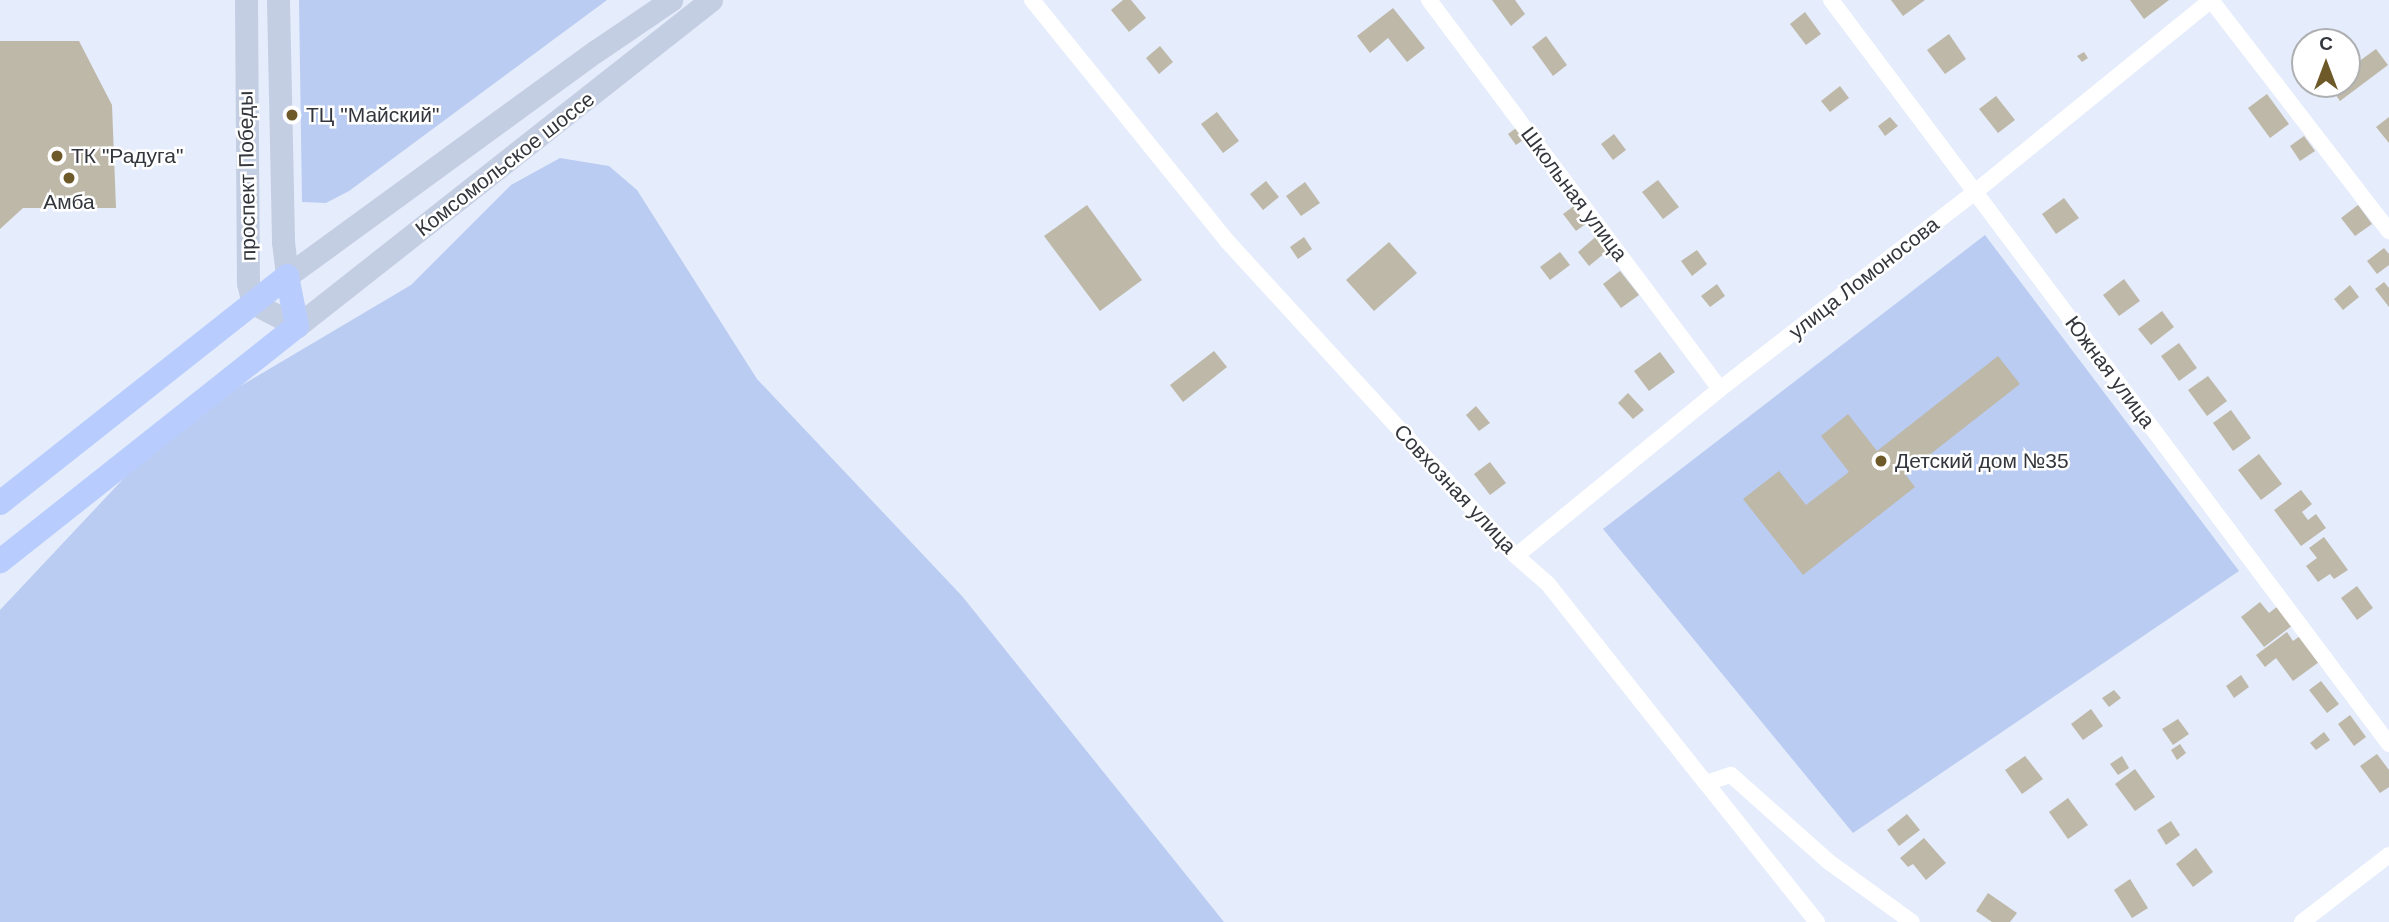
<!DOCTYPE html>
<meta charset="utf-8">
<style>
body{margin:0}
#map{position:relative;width:2389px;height:922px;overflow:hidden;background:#e5ecfc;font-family:Arial,sans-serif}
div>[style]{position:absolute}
.green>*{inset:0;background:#baccf1}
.building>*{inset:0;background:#beb8a8}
.minor>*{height:16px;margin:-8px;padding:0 8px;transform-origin:8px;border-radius:8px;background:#fff}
.secondary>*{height:23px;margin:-11.5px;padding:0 11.5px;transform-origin:11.5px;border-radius:11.5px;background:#c4cee3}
.primary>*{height:24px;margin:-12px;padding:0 12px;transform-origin:12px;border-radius:12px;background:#b8cdfd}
.dots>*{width:19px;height:19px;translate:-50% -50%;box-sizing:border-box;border:4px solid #fff;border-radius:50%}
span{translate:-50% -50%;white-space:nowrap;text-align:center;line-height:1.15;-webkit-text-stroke:5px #fff;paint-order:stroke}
.poi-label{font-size:21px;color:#33363c}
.left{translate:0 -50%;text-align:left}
.street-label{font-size:21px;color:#33363c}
.north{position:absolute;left:2291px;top:28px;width:70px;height:70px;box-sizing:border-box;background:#fff;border:2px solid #adafb1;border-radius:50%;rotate:0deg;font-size:19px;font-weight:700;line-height:28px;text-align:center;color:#33363c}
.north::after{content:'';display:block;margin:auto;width:24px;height:32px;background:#6d5a28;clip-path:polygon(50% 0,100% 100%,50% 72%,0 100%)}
</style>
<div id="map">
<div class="green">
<div style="clip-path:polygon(299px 0,607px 0,349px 191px,326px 203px,302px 202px)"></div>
<div style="clip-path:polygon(560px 158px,609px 166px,637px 190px,757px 379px,962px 596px,1224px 922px,0 922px,0 610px,173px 426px,411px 285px,511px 185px)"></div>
<div style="clip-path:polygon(1985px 235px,2239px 571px,1853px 833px,1603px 529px)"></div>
</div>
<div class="building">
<div style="clip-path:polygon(1123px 0,1131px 0,1146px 18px,1129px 32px,1111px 10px)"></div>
<div style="clip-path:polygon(1492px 0,1515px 0,1525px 14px,1511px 26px)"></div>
<div style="clip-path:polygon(1891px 0,1925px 0,1903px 16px)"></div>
<div style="clip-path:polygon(2130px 0,2169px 0,2144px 19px)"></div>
<div style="clip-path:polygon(1393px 8px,1425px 48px,1407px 62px,1388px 38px,1370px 53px,1357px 36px)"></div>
<div style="clip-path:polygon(1805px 12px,1821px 34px,1806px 45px,1790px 24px)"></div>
<div style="clip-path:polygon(1949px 34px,1966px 59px,1945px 74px,1927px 50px)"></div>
<div style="clip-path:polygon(1546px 36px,1567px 65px,1553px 76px,1532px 47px)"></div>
<div style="clip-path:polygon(0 41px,79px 41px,112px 105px,116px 208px,23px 208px,0 229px)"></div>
<div style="clip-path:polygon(1160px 46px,1173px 62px,1159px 74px,1146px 58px)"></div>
<div style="clip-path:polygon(2376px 49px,2388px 65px,2340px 101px,2328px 84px,2347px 84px,2347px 70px)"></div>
<div style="clip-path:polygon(2084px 52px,2088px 58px,2082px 62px,2077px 56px)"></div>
<div style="clip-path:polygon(1840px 86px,1849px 98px,1830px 112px,1821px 101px)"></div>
<div style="clip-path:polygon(2267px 94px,2289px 124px,2270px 138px,2248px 108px)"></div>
<div style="clip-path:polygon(1996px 96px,2015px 120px,1998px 133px,1979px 109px)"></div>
<div style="clip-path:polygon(1217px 112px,1239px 141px,1223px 153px,1201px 124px)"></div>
<div style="clip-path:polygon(1890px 117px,1898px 126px,1885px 136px,1878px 126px)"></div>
<div style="clip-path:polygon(2389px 117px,2389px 143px,2376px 127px)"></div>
<div style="clip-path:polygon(1519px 126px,1527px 137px,1516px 145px,1508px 134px)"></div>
<div style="clip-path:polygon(1614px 134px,1626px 150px,1613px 160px,1601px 144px)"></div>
<div style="clip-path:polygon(2304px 136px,2315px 151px,2300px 161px,2290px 146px)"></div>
<div style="clip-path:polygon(1658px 180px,1679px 207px,1663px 219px,1642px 192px)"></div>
<div style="clip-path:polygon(1266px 181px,1279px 197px,1263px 210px,1250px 194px)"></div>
<div style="clip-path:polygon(1305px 182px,1320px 203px,1301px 216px,1286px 196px)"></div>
<div style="clip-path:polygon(2064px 198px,2079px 218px,2056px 234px,2042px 214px)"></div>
<div style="clip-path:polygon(1087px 205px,1142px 280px,1100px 311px,1044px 236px)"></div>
<div style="clip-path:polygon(2358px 205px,2372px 224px,2355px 236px,2341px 218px)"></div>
<div style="clip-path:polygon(1574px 206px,1587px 223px,1576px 231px,1563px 214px)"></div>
<div style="clip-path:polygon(1599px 234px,1611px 248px,1589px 266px,1578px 252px)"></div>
<div style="clip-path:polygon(1304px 237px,1312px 249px,1298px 259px,1290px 247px)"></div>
<div style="clip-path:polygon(1389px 242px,1417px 273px,1374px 311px,1346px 280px)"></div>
<div style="clip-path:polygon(2384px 248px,2389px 254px,2389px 265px,2377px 274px,2367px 261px)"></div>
<div style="clip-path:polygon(1697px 250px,1707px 264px,1692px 276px,1681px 261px)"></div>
<div style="clip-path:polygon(1560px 252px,1570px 265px,1550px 280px,1540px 267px)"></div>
<div style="clip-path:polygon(1620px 271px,1639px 295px,1621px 308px,1603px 284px)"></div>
<div style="clip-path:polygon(2124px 279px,2140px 301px,2119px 316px,2103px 295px)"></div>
<div style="clip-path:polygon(2384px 282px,2389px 288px,2389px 307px,2375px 289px)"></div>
<div style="clip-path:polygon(1717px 284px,1725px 296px,1710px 307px,1701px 296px)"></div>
<div style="clip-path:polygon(2350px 285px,2359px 297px,2343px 310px,2334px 299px)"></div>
<div style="clip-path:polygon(2162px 311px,2174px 327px,2151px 345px,2138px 329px)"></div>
<div style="clip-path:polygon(2179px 343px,2197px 368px,2179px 381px,2161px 356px)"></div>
<div style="clip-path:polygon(1214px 351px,1227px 367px,1183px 402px,1170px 385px)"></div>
<div style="clip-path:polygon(1660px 352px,1675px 372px,1649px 391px,1634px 371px)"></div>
<div style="clip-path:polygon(1998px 356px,2020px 384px,1905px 474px,1915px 487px,1803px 575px,1743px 499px,1779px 471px,1806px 505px,1849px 472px,1821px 436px,1848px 414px,1877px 451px)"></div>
<div style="clip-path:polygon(2208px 376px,2227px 401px,2207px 416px,2188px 390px)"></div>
<div style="clip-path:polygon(1628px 393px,1644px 410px,1633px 419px,1618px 403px)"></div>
<div style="clip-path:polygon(1476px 406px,1490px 423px,1479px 431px,1466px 415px)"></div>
<div style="clip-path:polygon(2231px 410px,2251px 438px,2233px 451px,2213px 423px)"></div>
<div style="clip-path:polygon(2259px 454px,2282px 484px,2261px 500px,2238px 470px)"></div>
<div style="clip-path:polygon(1490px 462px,1506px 483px,1490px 495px,1474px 474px)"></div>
<div style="clip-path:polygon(2301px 490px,2312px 504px,2302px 512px,2308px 520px,2316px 514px,2326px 528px,2301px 546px,2274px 510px)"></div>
<div style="clip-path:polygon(2324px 537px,2348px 570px,2334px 579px,2330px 574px,2318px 582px,2306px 566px,2317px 558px,2309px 548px)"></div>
<div style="clip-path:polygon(2357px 586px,2373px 608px,2357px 620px,2341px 598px)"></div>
<div style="clip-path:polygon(2260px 602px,2269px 613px,2278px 606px,2293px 625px,2264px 647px,2241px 617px)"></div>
<div style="clip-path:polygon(2287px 632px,2293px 641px,2300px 636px,2319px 662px,2293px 681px,2276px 658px,2265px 667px,2256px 655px)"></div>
<div style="clip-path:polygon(2241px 675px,2249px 687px,2234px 698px,2226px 686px)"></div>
<div style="clip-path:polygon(2321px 681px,2339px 704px,2327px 713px,2309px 690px)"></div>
<div style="clip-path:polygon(2114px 690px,2121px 698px,2109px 707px,2102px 698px)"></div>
<div style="clip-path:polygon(2091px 709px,2103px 726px,2083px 740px,2071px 724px)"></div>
<div style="clip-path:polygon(2350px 715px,2366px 737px,2354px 746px,2338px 724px)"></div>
<div style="clip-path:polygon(2178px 719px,2189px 734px,2173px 745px,2162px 729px)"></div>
<div style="clip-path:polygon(2324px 732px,2330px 740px,2316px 750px,2310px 743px)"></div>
<div style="clip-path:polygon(2180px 744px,2186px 753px,2177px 760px,2171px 750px)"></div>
<div style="clip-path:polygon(2377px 754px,2389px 770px,2389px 787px,2380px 793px,2360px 766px)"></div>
<div style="clip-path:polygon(2025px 756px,2043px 779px,2022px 794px,2005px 770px)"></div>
<div style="clip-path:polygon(2122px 756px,2129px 768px,2118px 775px,2110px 764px)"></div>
<div style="clip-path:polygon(2135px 769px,2155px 797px,2135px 811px,2115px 784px)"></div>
<div style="clip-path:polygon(2068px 798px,2088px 825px,2068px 839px,2049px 812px)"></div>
<div style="clip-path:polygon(1907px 814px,1920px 830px,1899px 846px,1887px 830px)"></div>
<div style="clip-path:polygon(2171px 821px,2180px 835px,2166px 845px,2157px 830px)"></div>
<div style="clip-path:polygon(1924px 838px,1946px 863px,1926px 880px,1913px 864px,1908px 867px,1900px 858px)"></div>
<div style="clip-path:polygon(2196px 848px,2213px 872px,2193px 887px,2176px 864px)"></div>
<div style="clip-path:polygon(2130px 879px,2148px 908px,2132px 918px,2114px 890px)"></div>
<div style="clip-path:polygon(1988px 893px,2017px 913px,2010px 922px,1992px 922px,1976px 911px)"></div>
</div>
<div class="minor">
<div style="left:1032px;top:0;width:310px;rotate:51deg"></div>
<div style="left:1227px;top:241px;width:427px;rotate:47.5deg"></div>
<div style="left:1516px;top:556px;width:43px;rotate:41.2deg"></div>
<div style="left:1548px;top:584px;width:254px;rotate:51.6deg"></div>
<div style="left:1706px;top:783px;width:26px;rotate:-18deg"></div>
<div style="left:1731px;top:775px;width:131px;rotate:41.6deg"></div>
<div style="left:1829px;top:862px;width:102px;rotate:35.9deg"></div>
<div style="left:1429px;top:0;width:486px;rotate:53.2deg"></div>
<div style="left:1831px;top:0;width:930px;rotate:53.13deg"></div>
<div style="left:1516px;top:556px;width:264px;rotate:-39.3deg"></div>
<div style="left:1720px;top:389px;width:322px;rotate:-37.7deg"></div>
<div style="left:1975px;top:192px;width:304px;rotate:-39.1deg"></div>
<div style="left:2211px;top:0;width:292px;rotate:52.4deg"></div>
<div style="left:1706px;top:783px;width:178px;rotate:51.4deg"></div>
<div style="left:2302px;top:922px;width:110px;rotate:-37.6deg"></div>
</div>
<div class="secondary">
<div style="left:246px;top:0;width:283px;rotate:89.6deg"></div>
<div style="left:248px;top:283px;width:21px;rotate:76deg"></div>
<div style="left:253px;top:303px;width:50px;rotate:27.6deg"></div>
<div style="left:297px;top:326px;width:527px;rotate:-38.22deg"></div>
<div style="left:278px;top:0;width:242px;rotate:88.8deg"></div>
<div style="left:283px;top:242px;width:34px;rotate:83deg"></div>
<div style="left:287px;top:276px;width:382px;rotate:-36.1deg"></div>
<div style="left:596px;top:51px;width:91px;rotate:-34.2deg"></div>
</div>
<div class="primary">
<div style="left:0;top:503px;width:366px;rotate:-38.3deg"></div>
<div style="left:287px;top:276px;width:51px;rotate:78.7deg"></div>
<div style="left:297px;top:326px;width:379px;rotate:141.6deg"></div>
</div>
<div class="dots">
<div style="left:292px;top:115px;background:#6d5a28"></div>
<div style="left:57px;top:156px;background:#6d5a28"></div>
<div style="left:69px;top:178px;background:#6d5a28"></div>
<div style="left:1881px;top:461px;background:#6d5a28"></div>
</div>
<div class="poi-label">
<span class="left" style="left:306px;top:115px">ТЦ "Майский"</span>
<span class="left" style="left:71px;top:156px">ТК "Радуга"</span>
<span style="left:69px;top:202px">Амба</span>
<span class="left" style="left:1895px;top:461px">Детский дом №35</span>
</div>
<div class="street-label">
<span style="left:505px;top:164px;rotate:-38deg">Комсомольское шоссе</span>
<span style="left:247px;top:176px;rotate:-91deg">проспект Победы</span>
<span style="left:1574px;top:194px;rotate:53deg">Школьная улица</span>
<span style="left:1864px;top:278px;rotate:-38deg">улица Ломоносова</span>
<span style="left:2110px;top:372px;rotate:53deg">Южная улица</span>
<span style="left:1455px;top:489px;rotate:47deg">Совхозная улица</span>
</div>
<div class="north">С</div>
</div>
